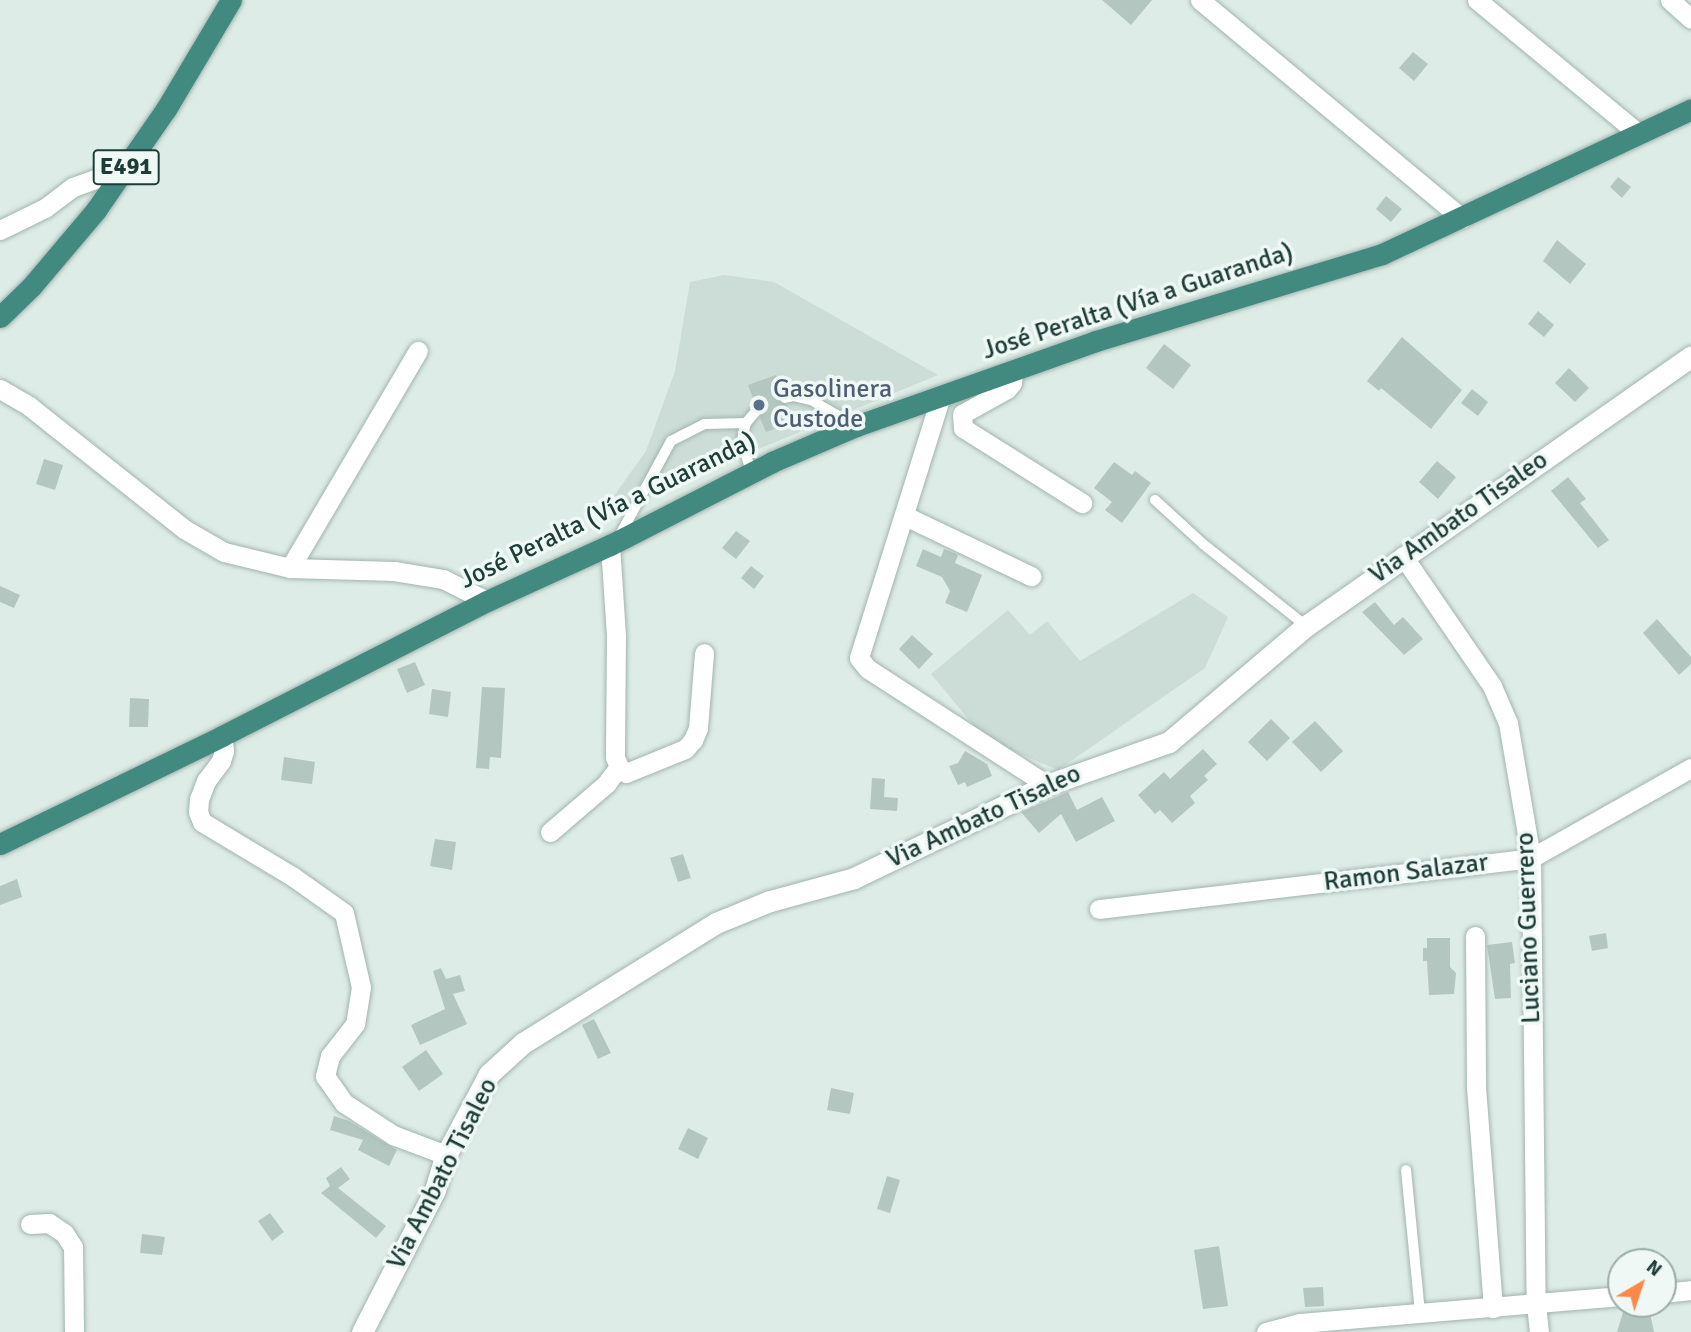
<!DOCTYPE html>
<meta charset="utf-8">
<style>
body{margin:0}
#map{position:relative;width:1691px;height:1332px;overflow:hidden;background:#deece7;font-family:Signika,sans-serif}
div>[style]{position:absolute}
.built>*{inset:0;background:#ccdcd6}
.building>*{inset:0;background:#b3c7c0}
.roads{filter:drop-shadow(0 0 2px #a1b4af) drop-shadow(0 0 2px #a1b4af)}
.service>*{height:10px;margin:-5px;padding:0 5px;transform-origin:5px;border-radius:5px;background:#fff}
.minor>*{height:19px;margin:-9.5px;padding:0 9.5px;transform-origin:9.5px;border-radius:9.5px;background:#fff}
.secondary>*{height:21px;margin:-10.5px;padding:0 10.5px;transform-origin:10.5px;border-radius:10.5px;background:#fff}
.trunk>*{height:21px;margin:-10.5px;padding:0 10.5px;transform-origin:10.5px;border-radius:10.5px;background:#428980}
.dots>*{width:19px;height:19px;translate:-50% -50%;box-sizing:border-box;border:4px solid #eff8f4;border-radius:50%}
span{translate:-50% -50%;white-space:nowrap;text-align:center;line-height:1.15;-webkit-text-stroke:7px #eff8f4;paint-order:stroke}
.shield-label span{padding:2px 5px;background:#eff8f4;border:2px solid;border-radius:5px;-webkit-text-stroke-width:0}
.shield-label{font-size:24px;color:#1e3d38;font-weight:700}
.street-label{font-size:26px;color:#1e3d38}
.service-label{font-size:26px;color:#4e5e75}
.left{translate:0 -50%;text-align:left}
.north{position:absolute;left:1607px;top:1248px;width:70px;height:70px;box-sizing:border-box;background:#eff8f4;border:2px solid #9bada9;border-radius:50%;rotate:39deg;font-size:19px;font-weight:700;line-height:28px;text-align:center;color:#1e3d38}
.north::after{content:'';display:block;margin:auto;width:24px;height:32px;background:#ff8849;clip-path:polygon(50% 0,100% 100%,50% 72%,0 100%)}
</style>
<div id="map">
<div class="built">
<div style="clip-path:polygon(724px 275px,774px 282px,938px 375px,601px 514px,646px 451px,675px 371px,690px 282px)"></div>
<div style="clip-path:polygon(1193px 593px,1228px 617px,1205px 668px,1058px 770px,985px 739px,931px 674px,1008px 610px,1030px 635px,1047px 621px,1080px 661px)"></div>
</div>
<div class="building">
<div style="clip-path:polygon(1102px 0,1152px 0,1131px 25px)"></div>
<div style="clip-path:polygon(1413px 52px,1428px 64px,1414px 81px,1399px 68px)"></div>
<div style="clip-path:polygon(1618px 177px,1631px 187px,1622px 198px,1610px 187px)"></div>
<div style="clip-path:polygon(1386px 196px,1402px 209px,1391px 222px,1376px 209px)"></div>
<div style="clip-path:polygon(1557px 240px,1586px 264px,1570px 284px,1543px 261px)"></div>
<div style="clip-path:polygon(1538px 311px,1554px 325px,1544px 337px,1528px 324px)"></div>
<div style="clip-path:polygon(1402px 337px,1462px 390px,1431px 429px,1381px 388px,1379px 391px,1367px 381px)"></div>
<div style="clip-path:polygon(1164px 344px,1191px 365px,1173px 389px,1146px 368px)"></div>
<div style="clip-path:polygon(1569px 368px,1589px 388px,1575px 402px,1555px 383px)"></div>
<div style="clip-path:polygon(776px 375px,782px 391px,778px 400px,787px 405px,794px 422px,766px 432px,760px 418px,764px 407px,755px 403px,748px 385px)"></div>
<div style="clip-path:polygon(1472px 389px,1488px 402px,1478px 416px,1461px 403px)"></div>
<div style="clip-path:polygon(44px 459px,63px 465px,55px 490px,36px 484px)"></div>
<div style="clip-path:polygon(1437px 461px,1456px 477px,1438px 499px,1419px 482px)"></div>
<div style="clip-path:polygon(1114px 462px,1132px 475px,1135px 471px,1151px 483px,1122px 523px,1105px 510px,1112px 502px,1094px 488px)"></div>
<div style="clip-path:polygon(1568px 477px,1586px 499px,1580px 503px,1609px 540px,1598px 548px,1551px 491px)"></div>
<div style="clip-path:polygon(736px 531px,750px 541px,736px 559px,722px 548px)"></div>
<div style="clip-path:polygon(923px 549px,941px 557px,944px 549px,954px 553px,958px 555px,955px 563px,982px 575px,967px 612px,945px 603px,950px 591px,942px 577px,916px 566px)"></div>
<div style="clip-path:polygon(751px 566px,764px 576px,754px 589px,741px 578px)"></div>
<div style="clip-path:polygon(0 586px,20px 595px,14px 608px,0 602px)"></div>
<div style="clip-path:polygon(1375px 602px,1394px 625px,1403px 617px,1423px 639px,1404px 655px,1362px 612px)"></div>
<div style="clip-path:polygon(1657px 619px,1691px 657px,1691px 664px,1679px 675px,1643px 633px)"></div>
<div style="clip-path:polygon(912px 635px,933px 654px,919px 669px,899px 649px)"></div>
<div style="clip-path:polygon(415px 662px,425px 685px,407px 693px,397px 669px)"></div>
<div style="clip-path:polygon(482px 687px,505px 688px,501px 758px,490px 757px,489px 769px,476px 768px)"></div>
<div style="clip-path:polygon(432px 689px,451px 692px,448px 717px,429px 714px)"></div>
<div style="clip-path:polygon(130px 698px,149px 699px,148px 727px,129px 727px)"></div>
<div style="clip-path:polygon(1271px 719px,1290px 738px,1267px 761px,1248px 742px)"></div>
<div style="clip-path:polygon(1315px 721px,1343px 751px,1321px 772px,1292px 742px)"></div>
<div style="clip-path:polygon(1203px 749px,1217px 764px,1204px 776px,1208px 780px,1190px 796px,1195px 803px,1172px 823px,1160px 810px,1155px 814px,1138px 795px,1164px 772px,1170px 779px)"></div>
<div style="clip-path:polygon(965px 751px,987px 764px,992px 776px,967px 787px,965px 782px,958px 785px,949px 766px,958px 763px)"></div>
<div style="clip-path:polygon(284px 757px,315px 762px,312px 784px,281px 780px)"></div>
<div style="clip-path:polygon(872px 778px,885px 779px,884px 797px,898px 798px,897px 811px,870px 809px)"></div>
<div style="clip-path:polygon(1068px 792px,1077px 810px,1102px 797px,1115px 821px,1076px 842px,1061px 814px,1039px 833px,1021px 812px)"></div>
<div style="clip-path:polygon(435px 839px,456px 842px,452px 870px,430px 866px)"></div>
<div style="clip-path:polygon(683px 854px,691px 878px,678px 882px,670px 858px)"></div>
<div style="clip-path:polygon(17px 879px,22px 897px,0 905px,0 886px)"></div>
<div style="clip-path:polygon(1606px 933px,1608px 948px,1592px 951px,1589px 936px)"></div>
<div style="clip-path:polygon(1427px 938px,1450px 938px,1450px 967px,1456px 973px,1454px 994px,1429px 995px,1427px 961px,1423px 961px,1423px 948px,1427px 948px)"></div>
<div style="clip-path:polygon(1512px 942px,1515px 963px,1510px 964px,1511px 998px,1495px 999px,1487px 945px)"></div>
<div style="clip-path:polygon(441px 968px,446px 979px,460px 975px,465px 991px,453px 994px,467px 1024px,420px 1045px,411px 1025px,445px 1009px,433px 971px)"></div>
<div style="clip-path:polygon(594px 1019px,611px 1053px,598px 1059px,582px 1025px)"></div>
<div style="clip-path:polygon(426px 1050px,443px 1074px,419px 1091px,402px 1067px)"></div>
<div style="clip-path:polygon(831px 1088px,854px 1093px,850px 1114px,827px 1110px)"></div>
<div style="clip-path:polygon(334px 1116px,349px 1121px,397px 1150px,389px 1166px,358px 1150px,363px 1140px,330px 1130px)"></div>
<div style="clip-path:polygon(688px 1128px,708px 1138px,698px 1159px,678px 1149px)"></div>
<div style="clip-path:polygon(341px 1167px,350px 1179px,338px 1188px,386px 1226px,376px 1238px,321px 1193px,330px 1186px,326px 1178px)"></div>
<div style="clip-path:polygon(887px 1176px,900px 1180px,890px 1213px,877px 1209px)"></div>
<div style="clip-path:polygon(270px 1213px,284px 1232px,272px 1241px,258px 1221px)"></div>
<div style="clip-path:polygon(142px 1234px,165px 1237px,162px 1255px,140px 1253px)"></div>
<div style="clip-path:polygon(1219px 1246px,1228px 1306px,1203px 1309px,1194px 1250px)"></div>
<div style="clip-path:polygon(1323px 1287px,1324px 1306px,1305px 1307px,1303px 1288px)"></div>
<div style="clip-path:polygon(1648px 1304px,1654px 1332px,1617px 1332px,1624px 1309px)"></div>
</div>
<div class="roads">
<div class="service">
<div style="left:785px;top:398px;width:8px;rotate:-14deg"></div>
<div style="left:793px;top:396px;width:18px;rotate:13deg"></div>
<div style="left:811px;top:400px;width:52px;rotate:30deg"></div>
<div style="left:751px;top:473px;width:34px;rotate:-105deg"></div>
<div style="left:742px;top:440px;width:17px;rotate:-77deg"></div>
<div style="left:746px;top:423px;width:17px;rotate:-50deg"></div>
<div style="left:1155px;top:500px;width:65px;rotate:42.5deg"></div>
<div style="left:1203px;top:544px;width:132px;rotate:38.5deg"></div>
<div style="left:620px;top:535px;width:107px;rotate:-61.5deg"></div>
<div style="left:671px;top:441px;width:37px;rotate:-27deg"></div>
<div style="left:704px;top:424px;width:42px;rotate:-1.4deg"></div>
<div style="left:1406px;top:1170px;width:144px;rotate:84.4deg"></div>
</div>
<div class="minor">
<div style="left:1200px;top:0;width:341px;rotate:39.8deg"></div>
<div style="left:1477px;top:0;width:210px;rotate:39.6deg"></div>
<div style="left:1670px;top:0;width:28px;rotate:42deg"></div>
<div style="left:0;top:230px;width:50px;rotate:-26.1deg"></div>
<div style="left:45px;top:208px;width:35px;rotate:-37deg"></div>
<div style="left:73px;top:187px;width:29px;rotate:-20deg"></div>
<div style="left:100px;top:177px;width:18px;rotate:3deg"></div>
<div style="left:1013px;top:373px;width:10px;rotate:96deg"></div>
<div style="left:1012px;top:383px;width:8px;rotate:130deg"></div>
<div style="left:1007px;top:389px;width:51px;rotate:150.9deg"></div>
<div style="left:962px;top:414px;width:14px;rotate:86deg"></div>
<div style="left:963px;top:428px;width:141px;rotate:32.2deg"></div>
<div style="left:0;top:389px;width:34px;rotate:30deg"></div>
<div style="left:29px;top:406px;width:198px;rotate:38.4deg"></div>
<div style="left:184px;top:529px;width:46px;rotate:29.9deg"></div>
<div style="left:224px;top:552px;width:68px;rotate:13.6deg"></div>
<div style="left:290px;top:568px;width:104px;rotate:1.7deg"></div>
<div style="left:394px;top:571px;width:50px;rotate:9.3deg"></div>
<div style="left:443px;top:579px;width:49px;rotate:26.6deg"></div>
<div style="left:940px;top:399px;width:271px;rotate:107.4deg"></div>
<div style="left:859px;top:658px;width:14px;rotate:51deg"></div>
<div style="left:868px;top:669px;width:213px;rotate:32.9deg"></div>
<div style="left:905px;top:516px;width:140px;rotate:25.5deg"></div>
<div style="left:610px;top:545px;width:91px;rotate:86.2deg"></div>
<div style="left:616px;top:636px;width:121px;rotate:90.5deg"></div>
<div style="left:615px;top:757px;width:11px;rotate:68deg"></div>
<div style="left:619px;top:767px;width:9px;rotate:41deg"></div>
<div style="left:626px;top:773px;width:64px;rotate:-22.1deg"></div>
<div style="left:685px;top:749px;width:12px;rotate:-48deg"></div>
<div style="left:693px;top:740px;width:13px;rotate:-67deg"></div>
<div style="left:698px;top:728px;width:75px;rotate:-85.4deg"></div>
<div style="left:1403px;top:556px;width:158px;rotate:55.6deg"></div>
<div style="left:1492px;top:686px;width:40px;rotate:66.6deg"></div>
<div style="left:1508px;top:723px;width:137px;rotate:80.3deg"></div>
<div style="left:1531px;top:858px;width:446px;rotate:89.4deg"></div>
<div style="left:1536px;top:1304px;width:28px;rotate:84deg"></div>
<div style="left:290px;top:568px;width:252px;rotate:-59.5deg"></div>
<div style="left:222px;top:736px;width:15px;rotate:82deg"></div>
<div style="left:224px;top:751px;width:10px;rotate:107deg"></div>
<div style="left:221px;top:761px;width:25px;rotate:127deg"></div>
<div style="left:206px;top:781px;width:19px;rotate:111deg"></div>
<div style="left:199px;top:799px;width:13px;rotate:94deg"></div>
<div style="left:198px;top:812px;width:11px;rotate:68deg"></div>
<div style="left:202px;top:822px;width:105px;rotate:31deg"></div>
<div style="left:292px;top:876px;width:64px;rotate:35.4deg"></div>
<div style="left:344px;top:913px;width:76px;rotate:77.1deg"></div>
<div style="left:361px;top:987px;width:37px;rotate:99deg"></div>
<div style="left:355px;top:1024px;width:41px;rotate:128deg"></div>
<div style="left:330px;top:1056px;width:21px;rotate:104deg"></div>
<div style="left:325px;top:1076px;width:33px;rotate:55deg"></div>
<div style="left:344px;top:1103px;width:59px;rotate:33.1deg"></div>
<div style="left:393px;top:1135px;width:57px;rotate:20.7deg"></div>
<div style="left:550px;top:832px;width:74px;rotate:-40.6deg"></div>
<div style="left:606px;top:784px;width:21px;rotate:-53deg"></div>
<div style="left:1099px;top:909px;width:435px;rotate:-6.7deg"></div>
<div style="left:1531px;top:858px;width:184px;rotate:-29.4deg"></div>
<div style="left:1475px;top:936px;width:151px;rotate:89.6deg"></div>
<div style="left:1476px;top:1087px;width:222px;rotate:85.6deg"></div>
<div style="left:30px;top:1224px;width:19px;rotate:-3deg"></div>
<div style="left:49px;top:1223px;width:18px;rotate:34deg"></div>
<div style="left:64px;top:1233px;width:17px;rotate:57deg"></div>
<div style="left:73px;top:1247px;width:85px;rotate:89.3deg"></div>
<div style="left:1663px;top:1293px;width:28px;rotate:-6deg"></div>
<div style="left:1266px;top:1332px;width:35px;rotate:-15deg"></div>
<div style="left:1300px;top:1323px;width:322px;rotate:-4.8deg"></div>
</div>
<div class="secondary">
<div style="left:362px;top:1332px;width:160px;rotate:-62.8deg"></div>
<div style="left:435px;top:1190px;width:37px;rotate:-73deg"></div>
<div style="left:446px;top:1155px;width:92px;rotate:-62deg"></div>
<div style="left:489px;top:1074px;width:46px;rotate:-42.4deg"></div>
<div style="left:523px;top:1043px;width:227px;rotate:-31.9deg"></div>
<div style="left:716px;top:923px;width:58px;rotate:-22.2deg"></div>
<div style="left:770px;top:901px;width:87px;rotate:-15.3deg"></div>
<div style="left:854px;top:878px;width:214px;rotate:-25.7deg"></div>
<div style="left:1047px;top:785px;width:129px;rotate:-19.4deg"></div>
<div style="left:1169px;top:742px;width:180px;rotate:-40.3deg"></div>
<div style="left:1306px;top:626px;width:470px;rotate:-35deg"></div>
</div>
<div class="trunk">
<div style="left:0;top:317px;width:43px;rotate:-44.1deg"></div>
<div style="left:31px;top:287px;width:101px;rotate:-49.8deg"></div>
<div style="left:96px;top:210px;width:123px;rotate:-55.3deg"></div>
<div style="left:166px;top:109px;width:127px;rotate:-59.2deg"></div>
<div style="left:0;top:844px;width:247px;rotate:-25.9deg"></div>
<div style="left:222px;top:736px;width:297px;rotate:-27deg"></div>
<div style="left:487px;top:601px;width:135px;rotate:-24.5deg"></div>
<div style="left:610px;top:545px;width:182px;rotate:-27.1deg"></div>
<div style="left:772px;top:462px;width:91px;rotate:-23.2deg"></div>
<div style="left:856px;top:426px;width:255px;rotate:-19.5deg"></div>
<div style="left:1096px;top:341px;width:299px;rotate:-16.9deg"></div>
<div style="left:1382px;top:254px;width:341px;rotate:-25.1deg"></div>
</div>
</div>
<div class="dots">
<div style="left:759px;top:405px;background:#5c6f8a"></div>
</div>
<div class="shield-label">
<span style="left:126px;top:167px">E491</span>
</div>
<div class="street-label">
<span style="left:1138px;top:302px;rotate:-18deg">José Peralta (Vía a Guaranda)</span>
<span style="left:608px;top:511px;rotate:-26deg">José Peralta (Vía a Guaranda)</span>
<span style="left:1459px;top:518px;rotate:-35deg">Via Ambato Tisaleo</span>
<span style="left:984px;top:817px;rotate:-25deg">Via Ambato Tisaleo</span>
<span style="left:1406px;top:873px;rotate:-7deg">Ramon Salazar</span>
<span style="left:1529px;top:928px;rotate:-92deg">Luciano Guerrero</span>
<span style="left:443px;top:1174px;rotate:-63deg">Via Ambato Tisaleo</span>
</div>
<div class="service-label">
<span class="left" style="left:773px;top:405px">Gasolinera<br>Custode</span>
</div>
<div class="north">N</div>
</div>
